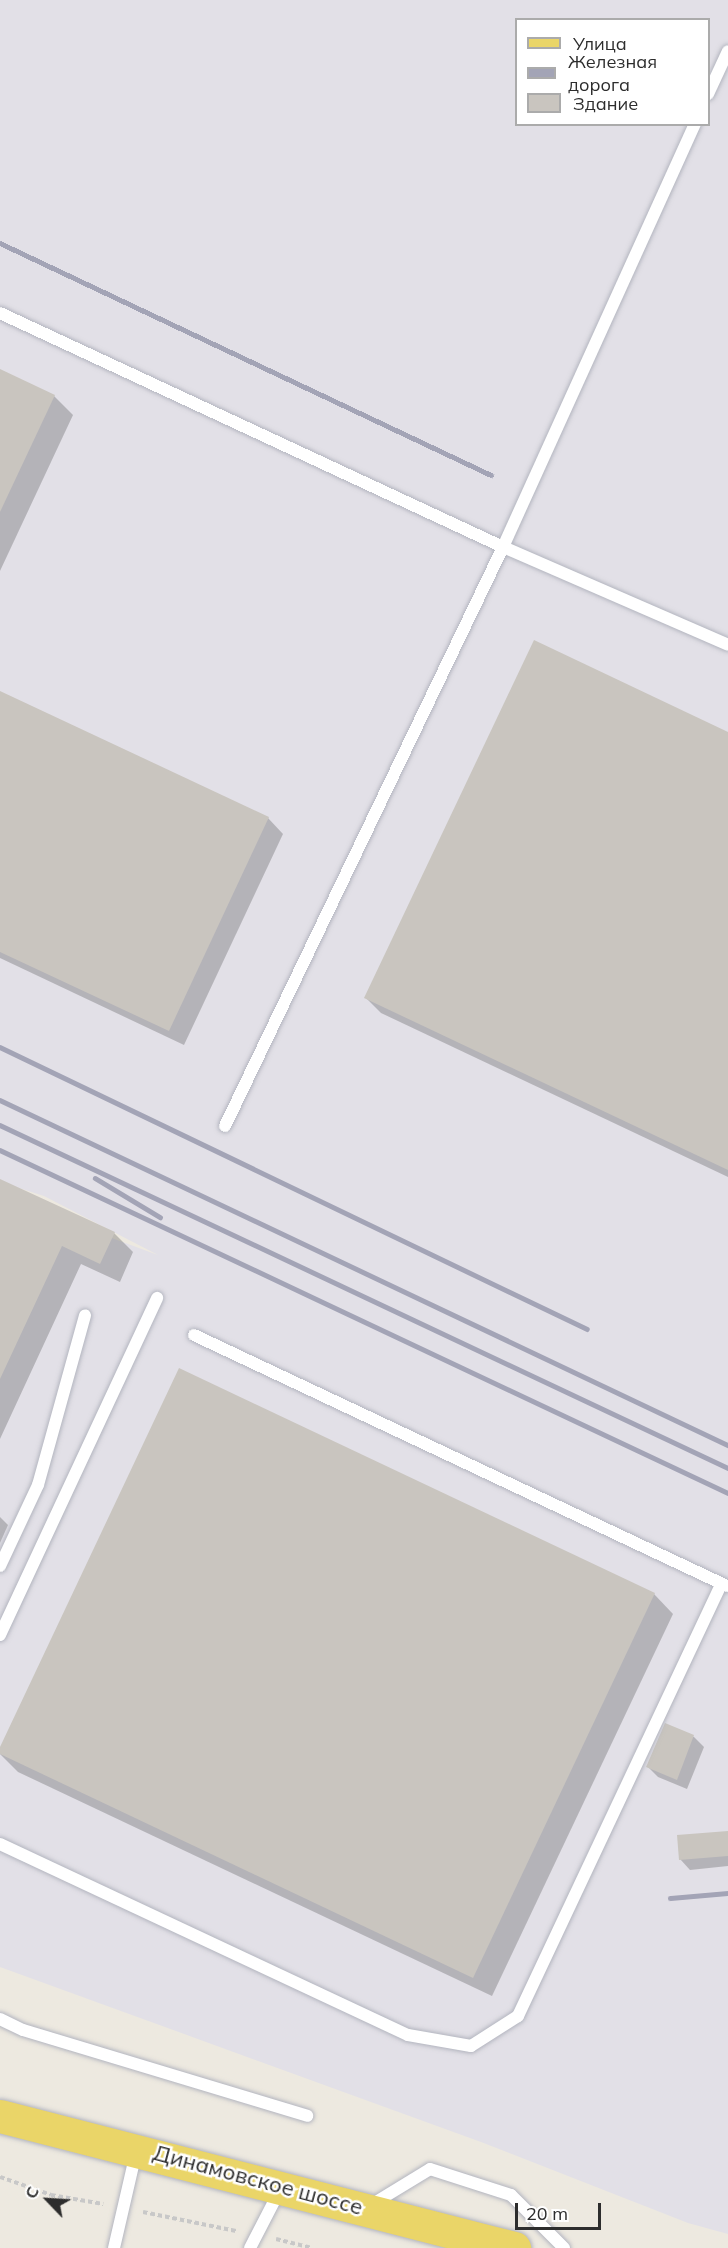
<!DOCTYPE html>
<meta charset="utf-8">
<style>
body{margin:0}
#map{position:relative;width:728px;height:2248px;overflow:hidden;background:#ede9e0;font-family:Mulish,sans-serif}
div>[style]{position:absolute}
.industrial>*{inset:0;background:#e2e0e7}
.shadow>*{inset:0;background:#0003}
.building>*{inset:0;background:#c9c5bf}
.path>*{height:4px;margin-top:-2px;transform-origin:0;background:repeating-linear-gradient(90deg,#c8c8c8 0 4.5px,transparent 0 7.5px)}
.roads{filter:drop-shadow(0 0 2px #b3b5bf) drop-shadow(0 0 2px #b3b5bf)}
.lane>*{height:12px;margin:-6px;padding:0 6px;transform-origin:6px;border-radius:6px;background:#fff}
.primary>*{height:33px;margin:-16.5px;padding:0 16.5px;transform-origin:16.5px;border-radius:16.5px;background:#ead568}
.rail>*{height:4.5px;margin:-2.25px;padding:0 2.25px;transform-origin:2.25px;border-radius:2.25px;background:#a3a4b6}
span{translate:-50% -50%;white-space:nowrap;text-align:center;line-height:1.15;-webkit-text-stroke:5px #fff;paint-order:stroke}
.street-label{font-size:22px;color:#2d2d2d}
.legend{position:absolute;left:515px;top:18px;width:195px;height:108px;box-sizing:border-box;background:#fff;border:2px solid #ababab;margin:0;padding:8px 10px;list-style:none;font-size:18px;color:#2d2d2d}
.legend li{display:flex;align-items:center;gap:12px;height:30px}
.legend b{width:30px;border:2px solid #ababab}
.north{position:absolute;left:18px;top:2170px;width:60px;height:60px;-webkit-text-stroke:4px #fff;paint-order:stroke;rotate:295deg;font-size:16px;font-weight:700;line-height:24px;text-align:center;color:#2d2d2d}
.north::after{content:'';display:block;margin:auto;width:21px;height:27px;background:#2d2d2d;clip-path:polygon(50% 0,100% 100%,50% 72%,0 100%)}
.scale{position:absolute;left:515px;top:2203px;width:86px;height:27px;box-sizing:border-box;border:3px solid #2d2d2d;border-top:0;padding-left:8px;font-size:18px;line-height:21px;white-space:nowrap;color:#2d2d2d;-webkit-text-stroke:4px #fff;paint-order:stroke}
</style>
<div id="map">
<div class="industrial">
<div style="clip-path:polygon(evenodd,0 0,728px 0,728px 2234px,688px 2223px,481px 2142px,0 1967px,0 1197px,158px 1255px,44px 1196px,0 1182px,0 0,516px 20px,708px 20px,708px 124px,516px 124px,516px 20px)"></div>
</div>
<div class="shadow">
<div style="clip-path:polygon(0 371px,54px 396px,73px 415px,0 571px)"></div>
<div style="clip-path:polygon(0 693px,268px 818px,283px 834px,184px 1045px,0 958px)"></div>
<div style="clip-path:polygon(728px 733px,728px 1177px,381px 1013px,366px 998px)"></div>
<div style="clip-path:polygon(0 1180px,114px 1233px,133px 1252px,120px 1282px,81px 1264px,0 1439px)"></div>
<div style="clip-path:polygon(0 1517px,8px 1525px,0 1543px)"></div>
<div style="clip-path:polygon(654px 1594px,673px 1614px,492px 1996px,18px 1772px,0 1754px,0 1750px)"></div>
<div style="clip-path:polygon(666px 1725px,694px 1737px,704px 1747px,687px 1789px,658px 1777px,648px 1767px)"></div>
<div style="clip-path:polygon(728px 1833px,728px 1866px,690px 1870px,680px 1859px)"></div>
</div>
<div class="building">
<div style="clip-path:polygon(0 369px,55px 395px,0 512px)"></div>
<div style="clip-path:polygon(534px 640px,728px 732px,728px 1170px,364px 998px)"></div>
<div style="clip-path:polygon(0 691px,269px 817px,169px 1031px,0 952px)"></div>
<div style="clip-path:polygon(0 1179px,115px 1232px,100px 1264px,62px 1246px,0 1379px)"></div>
<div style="clip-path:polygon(179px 1368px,655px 1593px,473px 1978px,0 1754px,0 1747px)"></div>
<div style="clip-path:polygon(665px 1723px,694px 1735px,677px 1780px,646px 1767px)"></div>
<div style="clip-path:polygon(728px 1831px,728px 1856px,679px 1860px,677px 1835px)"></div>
</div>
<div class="path">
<div style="left:0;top:2177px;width:54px;rotate:19.4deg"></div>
<div style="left:51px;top:2195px;width:53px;rotate:9.8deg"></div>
<div style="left:143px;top:2212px;width:95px;rotate:11.5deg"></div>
<div style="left:276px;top:2239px;width:37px;rotate:14deg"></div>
</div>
<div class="roads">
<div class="lane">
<div style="left:708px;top:94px;width:47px;rotate:-65.1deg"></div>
<div style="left:0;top:313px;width:555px;rotate:24.95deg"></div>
<div style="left:503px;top:547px;width:245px;rotate:23.5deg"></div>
<div style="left:225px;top:1126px;width:642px;rotate:-64.35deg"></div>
<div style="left:503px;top:547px;width:465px;rotate:-65.6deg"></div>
<div style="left:194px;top:1335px;width:589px;rotate:25.22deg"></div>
<div style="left:0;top:1566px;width:89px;rotate:-64.9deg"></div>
<div style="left:38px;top:1485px;width:176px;rotate:-74.5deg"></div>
<div style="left:0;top:1635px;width:372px;rotate:-65deg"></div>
<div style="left:0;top:1844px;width:450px;rotate:25.1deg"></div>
<div style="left:408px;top:2035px;width:64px;rotate:9.9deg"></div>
<div style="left:471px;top:2046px;width:56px;rotate:-32.6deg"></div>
<div style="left:518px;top:2016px;width:477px;rotate:-64.8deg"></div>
<div style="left:0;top:2019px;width:25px;rotate:26deg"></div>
<div style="left:23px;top:2030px;width:297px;rotate:16.8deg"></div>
<div style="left:371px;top:2205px;width:69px;rotate:-31.4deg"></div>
<div style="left:430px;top:2169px;width:85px;rotate:17.8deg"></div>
<div style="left:511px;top:2195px;width:75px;rotate:45deg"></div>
<div style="left:114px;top:2248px;width:98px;rotate:-77deg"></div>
<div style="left:250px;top:2248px;width:65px;rotate:-62.7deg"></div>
</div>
<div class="primary">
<div style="left:0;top:2116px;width:531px;rotate:14.4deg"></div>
</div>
</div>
<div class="rail">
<div style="left:0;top:243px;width:543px;rotate:25.29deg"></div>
<div style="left:0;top:1047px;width:651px;rotate:25.66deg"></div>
<div style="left:0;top:1100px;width:806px;rotate:25.36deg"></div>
<div style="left:0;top:1125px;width:805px;rotate:25.23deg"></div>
<div style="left:0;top:1150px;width:805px;rotate:25.23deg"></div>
<div style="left:95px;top:1178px;width:76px;rotate:31deg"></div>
<div style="left:670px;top:1898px;width:58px;rotate:-4.9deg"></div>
</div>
<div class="street-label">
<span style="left:258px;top:2180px;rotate:15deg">Динамовское шоссе</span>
</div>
<ul class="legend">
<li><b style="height:8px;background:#ead568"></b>Улица</li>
<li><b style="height:8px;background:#a3a4b6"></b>Железная дорога</li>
<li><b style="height:16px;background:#c9c5bf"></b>Здание</li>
</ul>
<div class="north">С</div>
<div class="scale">20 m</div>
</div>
